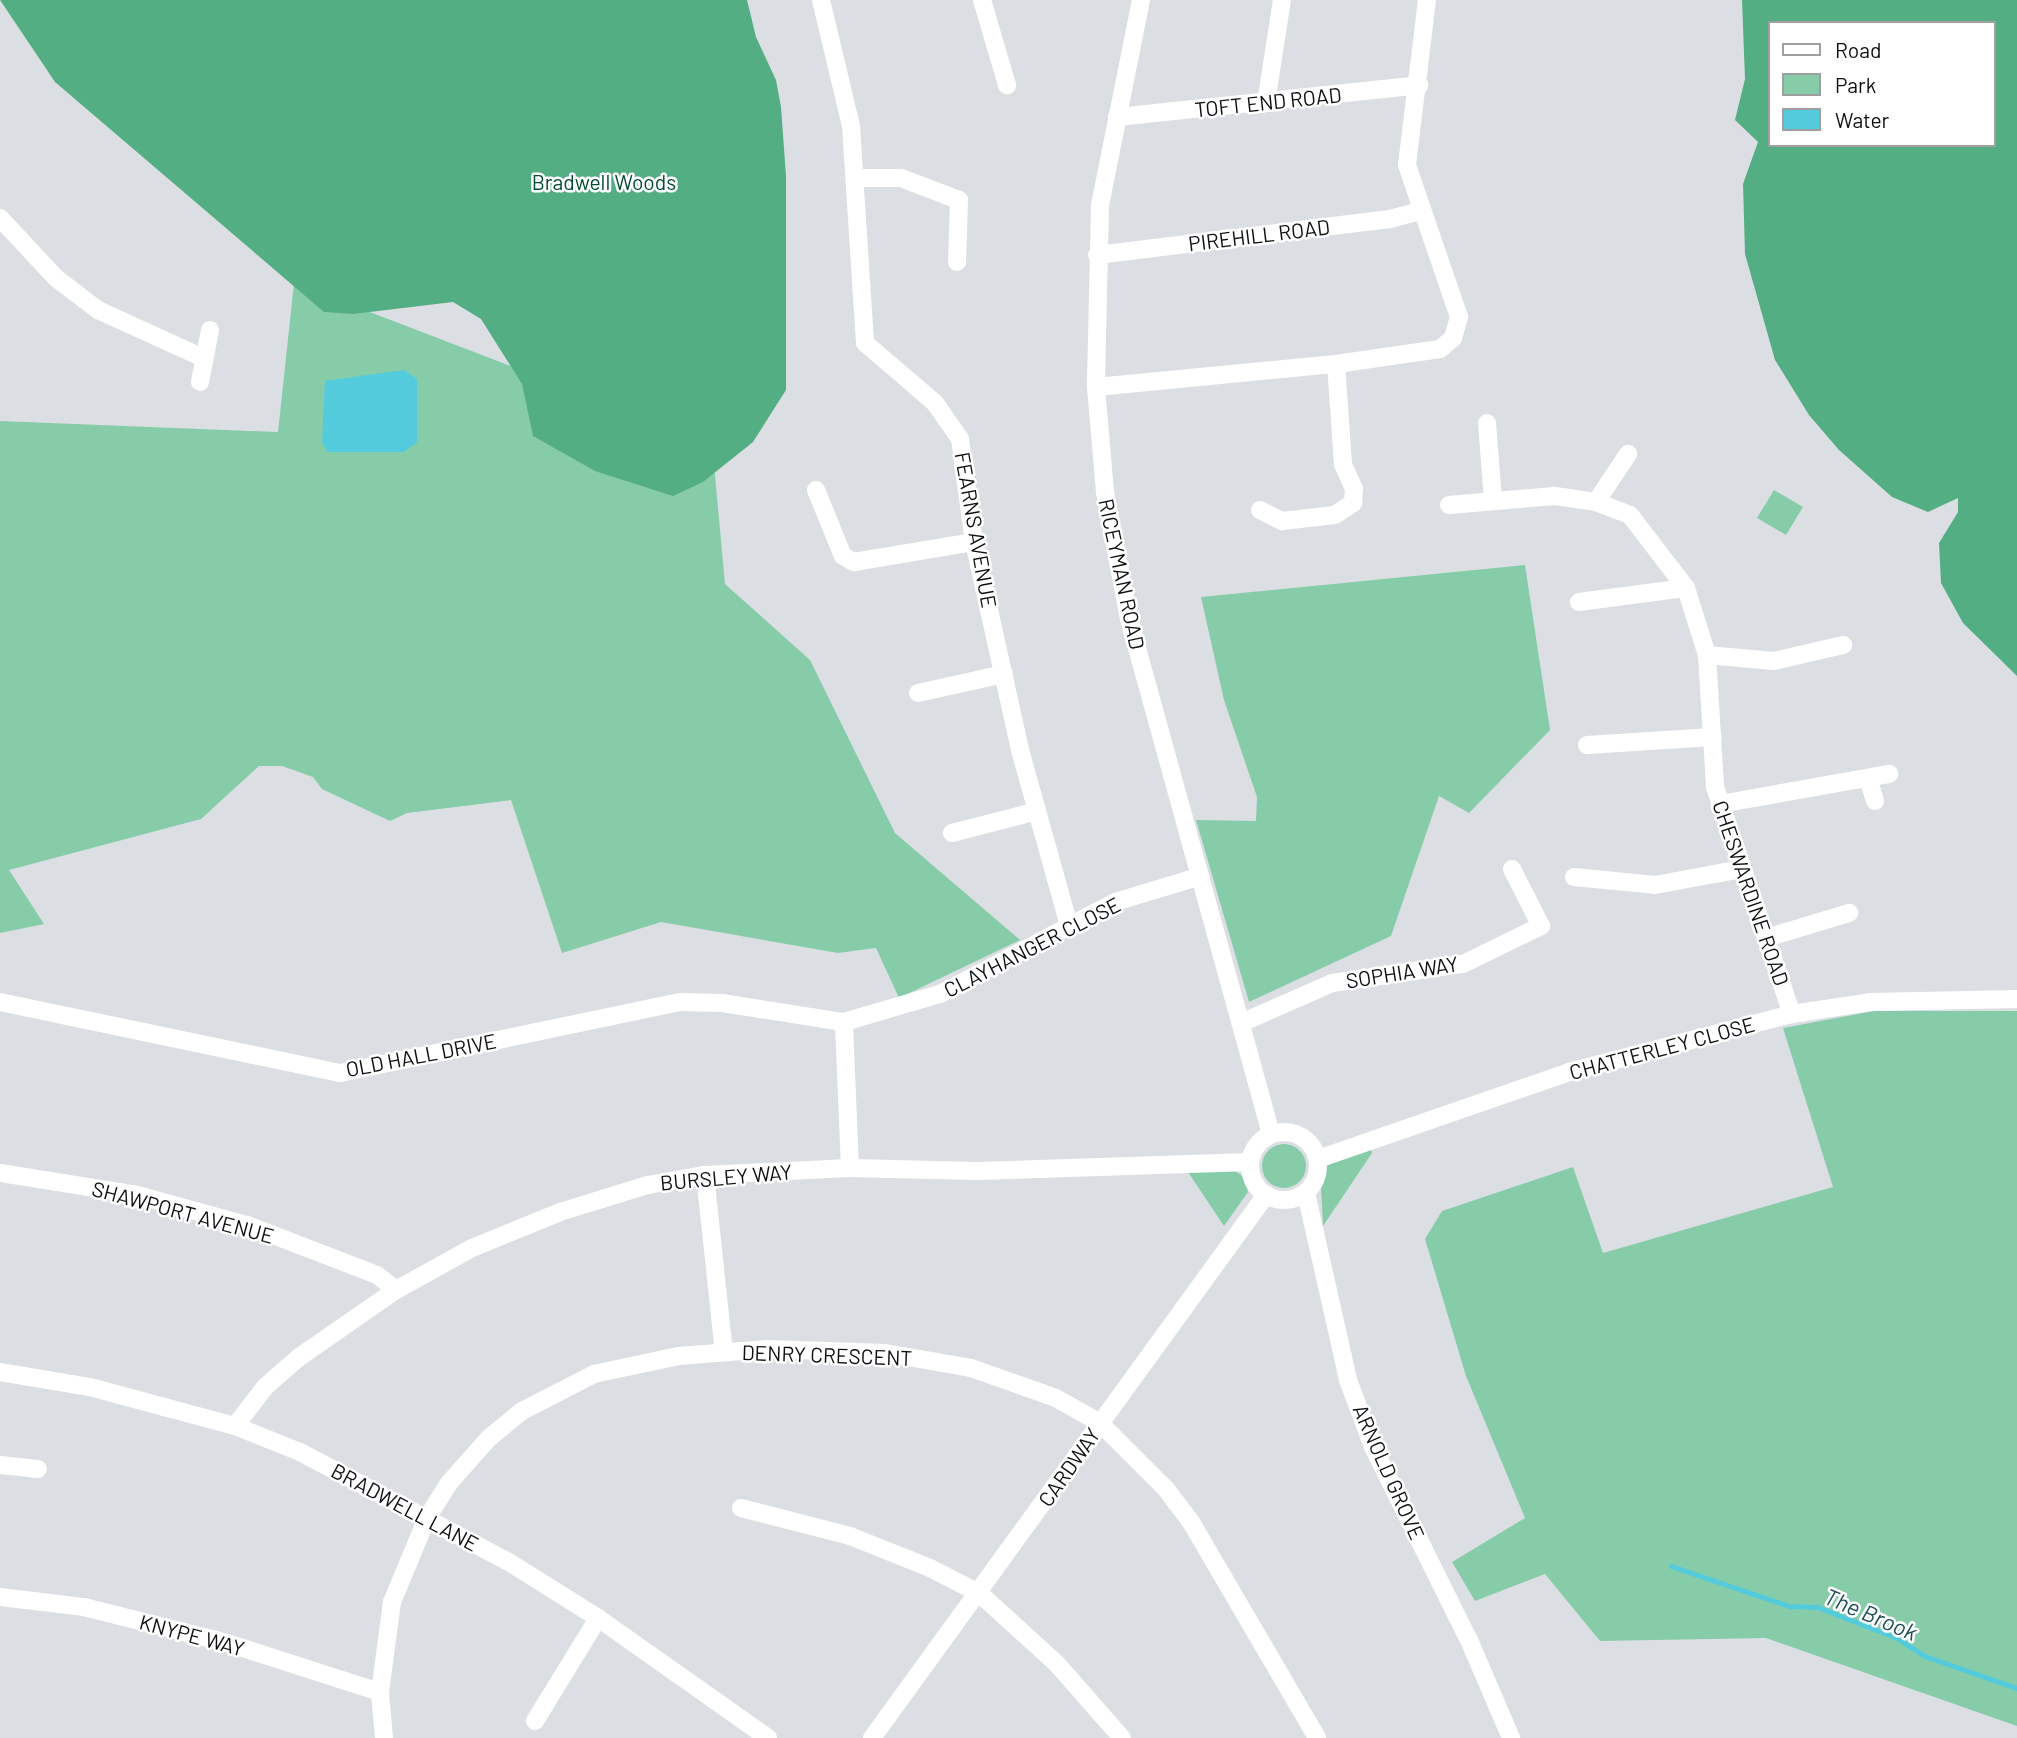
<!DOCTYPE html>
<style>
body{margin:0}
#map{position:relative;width:2017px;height:1738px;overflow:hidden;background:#dbdfe4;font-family:Barlow,sans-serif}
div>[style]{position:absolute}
.green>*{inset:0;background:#87cca8}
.round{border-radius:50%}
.forest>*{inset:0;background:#54ae83}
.water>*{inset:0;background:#53cbdd}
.stream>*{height:4.5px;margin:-2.25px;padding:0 2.25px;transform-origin:2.25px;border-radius:2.25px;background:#53cbdd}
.minor>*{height:18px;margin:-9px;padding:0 9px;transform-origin:9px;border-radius:9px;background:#fff}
.minor>.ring{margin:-9px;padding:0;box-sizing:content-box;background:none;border:18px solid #fff;border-radius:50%}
span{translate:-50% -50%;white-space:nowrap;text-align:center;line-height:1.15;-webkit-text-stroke:5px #fff;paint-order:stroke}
.street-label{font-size:21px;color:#0e0f11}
.park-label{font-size:21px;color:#004d30}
.water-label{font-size:23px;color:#1b4f57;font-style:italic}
.legend{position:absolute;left:1768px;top:21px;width:228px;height:126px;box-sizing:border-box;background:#fff;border:2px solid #9f9fa0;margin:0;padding:9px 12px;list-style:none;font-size:21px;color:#0e0f11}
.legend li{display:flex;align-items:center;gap:14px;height:35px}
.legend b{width:35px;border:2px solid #9f9fa0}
</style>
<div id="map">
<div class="green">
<div style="clip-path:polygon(294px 283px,712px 443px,725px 584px,810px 660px,895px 833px,1020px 940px,899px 998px,876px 948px,838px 953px,661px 922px,562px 953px,511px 800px,407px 813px,390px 821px,322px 789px,313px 777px,282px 766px,259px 766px,201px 819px,9px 870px,44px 924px,0 933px,0 421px,278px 432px)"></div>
<div style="clip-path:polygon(1774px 490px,1803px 507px,1786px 535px,1757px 518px)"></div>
<div style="clip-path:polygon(1525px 565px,1550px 730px,1469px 813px,1439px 796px,1391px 936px,1249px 1002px,1196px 820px,1256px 821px,1257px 797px,1224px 700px,1201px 597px)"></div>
<div style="clip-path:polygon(1874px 1011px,2017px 1011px,2017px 1726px,1766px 1638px,1600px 1641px,1545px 1574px,1475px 1601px,1452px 1562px,1525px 1518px,1466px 1376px,1425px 1239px,1442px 1211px,1573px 1167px,1603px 1253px,1833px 1187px,1783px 1028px)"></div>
<div class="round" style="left:1262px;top:1144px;width:44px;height:44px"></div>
<div style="clip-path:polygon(1371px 1149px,1372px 1153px,1323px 1226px,1320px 1167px)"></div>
<div style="clip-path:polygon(1233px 1170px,1244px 1177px,1248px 1192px,1224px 1226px,1188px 1172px)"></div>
</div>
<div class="forest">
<div style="clip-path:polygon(0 0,747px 0,756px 37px,776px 80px,781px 107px,786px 176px,786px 390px,753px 442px,703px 482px,673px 496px,595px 471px,533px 436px,522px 384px,481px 319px,453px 302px,353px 314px,324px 312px,55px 82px)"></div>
<div style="clip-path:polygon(evenodd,1742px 0,2017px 0,2017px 676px,1963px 623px,1941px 583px,1939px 543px,1958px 512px,1958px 498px,1928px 512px,1892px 497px,1839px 450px,1809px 415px,1775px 360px,1745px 254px,1743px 184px,1758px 142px,1735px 120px,1745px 79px,1742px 0,1770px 23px,1994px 23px,1994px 145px,1770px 145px,1770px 23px)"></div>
</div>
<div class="water">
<div style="clip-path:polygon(404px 370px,417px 379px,417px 442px,404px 452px,328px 452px,322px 443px,325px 381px)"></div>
</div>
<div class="stream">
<div style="left:1671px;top:1566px;width:125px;rotate:18.7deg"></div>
<div style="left:1789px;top:1606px;width:29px;rotate:2deg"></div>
<div style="left:1818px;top:1607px;width:85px;rotate:21.4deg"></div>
<div style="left:1897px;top:1638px;width:33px;rotate:33deg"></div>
<div style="left:1925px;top:1656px;width:97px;rotate:19.2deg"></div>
</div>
<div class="minor">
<div style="left:821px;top:0;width:130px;rotate:76.6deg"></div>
<div style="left:851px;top:126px;width:217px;rotate:86.3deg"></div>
<div style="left:865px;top:343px;width:92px;rotate:40.6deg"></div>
<div style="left:935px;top:403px;width:44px;rotate:55.2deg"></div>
<div style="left:960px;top:439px;width:104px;rotate:82.3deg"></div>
<div style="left:974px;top:542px;width:213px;rotate:77.5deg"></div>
<div style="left:1020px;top:750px;width:183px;rotate:74.4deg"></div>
<div style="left:982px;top:0;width:89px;rotate:73.6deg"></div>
<div style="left:1141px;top:0;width:210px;rotate:101.3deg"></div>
<div style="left:1100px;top:206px;width:181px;rotate:91.3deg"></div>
<div style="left:1096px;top:387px;width:105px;rotate:85.1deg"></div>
<div style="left:1105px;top:492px;width:129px;rotate:79.3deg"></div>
<div style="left:1129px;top:619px;width:534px;rotate:74.58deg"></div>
<div style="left:1266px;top:103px;width:104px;rotate:-81.2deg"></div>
<div style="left:1117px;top:117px;width:304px;rotate:-6deg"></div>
<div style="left:855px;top:178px;width:46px"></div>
<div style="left:901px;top:178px;width:62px;rotate:20.8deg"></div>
<div style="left:959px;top:200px;width:62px;rotate:91.8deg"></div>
<div style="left:0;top:218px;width:82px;rotate:47deg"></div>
<div style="left:56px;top:278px;width:53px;rotate:37.3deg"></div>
<div style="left:98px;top:310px;width:113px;rotate:24.5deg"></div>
<div style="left:1097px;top:255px;width:295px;rotate:-7deg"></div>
<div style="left:1390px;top:219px;width:30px;rotate:-15deg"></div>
<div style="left:200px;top:382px;width:53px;rotate:-79.1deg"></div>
<div style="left:1096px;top:387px;width:241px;rotate:-5.5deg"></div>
<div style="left:1336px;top:364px;width:105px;rotate:-8.2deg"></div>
<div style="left:1440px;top:349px;width:17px;rotate:-40deg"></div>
<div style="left:1453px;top:338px;width:22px;rotate:-74deg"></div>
<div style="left:1459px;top:317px;width:161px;rotate:-108.9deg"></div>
<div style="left:1407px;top:165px;width:166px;rotate:-83.1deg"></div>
<div style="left:1487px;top:423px;width:76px;rotate:85.5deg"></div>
<div style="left:816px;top:490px;width:71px;rotate:67.8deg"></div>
<div style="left:843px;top:556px;width:13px;rotate:29deg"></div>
<div style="left:854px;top:562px;width:122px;rotate:-9.5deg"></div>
<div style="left:1596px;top:502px;width:58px;rotate:-56.3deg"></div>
<div style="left:1449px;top:505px;width:106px;rotate:-4.9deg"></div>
<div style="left:1555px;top:496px;width:41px;rotate:8.3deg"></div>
<div style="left:1596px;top:502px;width:36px;rotate:21deg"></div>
<div style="left:1630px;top:515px;width:92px;rotate:52.5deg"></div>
<div style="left:1686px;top:588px;width:70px;rotate:72.6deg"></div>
<div style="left:1707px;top:655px;width:132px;rotate:86.5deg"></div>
<div style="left:1715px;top:787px;width:240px;rotate:71.3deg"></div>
<div style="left:1260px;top:510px;width:25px;rotate:27deg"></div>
<div style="left:1282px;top:521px;width:53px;rotate:-6.5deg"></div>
<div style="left:1335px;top:515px;width:22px;rotate:-34deg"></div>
<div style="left:1353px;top:503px;width:14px;rotate:-86deg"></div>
<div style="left:1354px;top:489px;width:27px;rotate:-114deg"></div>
<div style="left:1343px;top:464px;width:100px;rotate:-94deg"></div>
<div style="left:1579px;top:602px;width:108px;rotate:-7.5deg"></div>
<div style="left:1707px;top:655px;width:67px;rotate:5.1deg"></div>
<div style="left:1774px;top:661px;width:71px;rotate:-13.1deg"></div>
<div style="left:918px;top:693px;width:88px;rotate:-12.5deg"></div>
<div style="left:1587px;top:745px;width:126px;rotate:-3.6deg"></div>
<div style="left:1868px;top:778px;width:24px;rotate:73deg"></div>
<div style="left:1720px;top:804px;width:172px;rotate:-10.1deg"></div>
<div style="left:952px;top:833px;width:88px;rotate:-14.5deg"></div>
<div style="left:1574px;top:877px;width:81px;rotate:5.6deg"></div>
<div style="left:1655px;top:885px;width:87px;rotate:-10.5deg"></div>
<div style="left:1766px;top:938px;width:87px;rotate:-16.8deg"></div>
<div style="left:0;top:1002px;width:347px;rotate:11.8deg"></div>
<div style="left:340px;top:1073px;width:347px;rotate:-11.8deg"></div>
<div style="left:680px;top:1002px;width:42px;rotate:1.4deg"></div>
<div style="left:722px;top:1003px;width:123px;rotate:8.9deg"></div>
<div style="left:1241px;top:1023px;width:99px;rotate:-23.7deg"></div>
<div style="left:1332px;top:983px;width:132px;rotate:-8.3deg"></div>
<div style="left:1463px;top:964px;width:87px;rotate:-26deg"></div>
<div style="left:1541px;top:926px;width:64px;rotate:-117deg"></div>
<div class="ring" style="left:1250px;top:1132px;width:50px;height:50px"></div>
<div style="left:1318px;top:1159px;width:266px;rotate:-19.1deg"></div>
<div style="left:1569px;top:1072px;width:230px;rotate:-14.6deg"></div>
<div style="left:1792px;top:1014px;width:79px;rotate:-8.7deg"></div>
<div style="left:1870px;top:1002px;width:147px;rotate:-1.2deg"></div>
<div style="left:850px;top:1168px;width:146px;rotate:-92.4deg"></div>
<div style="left:844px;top:1022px;width:100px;rotate:-16.3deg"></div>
<div style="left:940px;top:994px;width:198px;rotate:-27.7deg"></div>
<div style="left:1115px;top:902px;width:87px;rotate:-16.8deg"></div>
<div style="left:0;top:1173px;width:139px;rotate:9.1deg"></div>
<div style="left:137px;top:1195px;width:114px;rotate:15.3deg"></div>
<div style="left:247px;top:1225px;width:139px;rotate:21deg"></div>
<div style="left:377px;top:1275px;width:24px;rotate:38deg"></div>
<div style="left:705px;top:1175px;width:178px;rotate:83.9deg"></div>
<div style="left:1306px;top:1193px;width:192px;rotate:77.3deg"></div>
<div style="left:1348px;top:1380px;width:72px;rotate:69.5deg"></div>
<div style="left:1373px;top:1447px;width:216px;rotate:63.6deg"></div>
<div style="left:1469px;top:1640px;width:107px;rotate:66.8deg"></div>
<div style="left:0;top:1372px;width:91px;rotate:9.5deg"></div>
<div style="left:90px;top:1387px;width:77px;rotate:15.1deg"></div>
<div style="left:164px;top:1407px;width:73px;rotate:15deg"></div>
<div style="left:235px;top:1426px;width:70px;rotate:21.8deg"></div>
<div style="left:300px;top:1452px;width:236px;rotate:27.8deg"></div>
<div style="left:509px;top:1562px;width:105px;rotate:32.2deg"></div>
<div style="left:598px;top:1618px;width:208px;rotate:35.2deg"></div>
<div style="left:235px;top:1426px;width:49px;rotate:-52.4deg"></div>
<div style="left:265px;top:1387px;width:44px;rotate:-41.3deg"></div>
<div style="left:298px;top:1358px;width:119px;rotate:-34.8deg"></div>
<div style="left:396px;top:1290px;width:87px;rotate:-28.9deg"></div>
<div style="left:472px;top:1248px;width:95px;rotate:-22.2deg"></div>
<div style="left:560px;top:1212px;width:92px;rotate:-17.1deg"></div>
<div style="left:648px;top:1185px;width:58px;rotate:-10deg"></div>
<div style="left:705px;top:1175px;width:145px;rotate:-2.8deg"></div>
<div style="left:850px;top:1168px;width:127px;rotate:1.4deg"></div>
<div style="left:977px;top:1171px;width:273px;rotate:-1.9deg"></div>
<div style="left:0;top:1465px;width:38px;rotate:6deg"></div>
<div style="left:741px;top:1508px;width:113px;rotate:14.4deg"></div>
<div style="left:850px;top:1536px;width:86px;rotate:21.8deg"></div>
<div style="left:930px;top:1568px;width:55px;rotate:27deg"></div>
<div style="left:979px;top:1593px;width:105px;rotate:42.3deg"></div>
<div style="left:1057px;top:1664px;width:98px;rotate:48.7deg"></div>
<div style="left:0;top:1597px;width:85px;rotate:6.8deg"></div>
<div style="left:84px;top:1607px;width:147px;rotate:14.1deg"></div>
<div style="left:227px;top:1643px;width:161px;rotate:17.8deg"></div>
<div style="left:535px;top:1721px;width:121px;rotate:-58.5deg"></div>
<div style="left:384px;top:1738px;width:46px;rotate:-95deg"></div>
<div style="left:380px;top:1692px;width:91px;rotate:-82.4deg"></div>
<div style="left:392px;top:1602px;width:91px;rotate:-67.4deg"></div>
<div style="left:427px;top:1518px;width:41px;rotate:-57.8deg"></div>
<div style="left:449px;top:1483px;width:60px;rotate:-48.4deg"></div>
<div style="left:489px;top:1438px;width:43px;rotate:-39.3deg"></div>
<div style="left:522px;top:1411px;width:81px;rotate:-27.2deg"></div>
<div style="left:594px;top:1374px;width:87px;rotate:-12deg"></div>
<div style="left:679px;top:1356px;width:87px;rotate:-4.6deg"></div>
<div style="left:766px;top:1349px;width:119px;rotate:1.9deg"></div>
<div style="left:885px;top:1353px;width:87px;rotate:9.9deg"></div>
<div style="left:971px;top:1368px;width:90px;rotate:19.4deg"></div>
<div style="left:1056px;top:1398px;width:51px;rotate:29.6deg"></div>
<div style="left:1100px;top:1423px;width:93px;rotate:45deg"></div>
<div style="left:1166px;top:1489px;width:41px;rotate:52.9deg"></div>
<div style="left:1191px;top:1522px;width:250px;rotate:59.7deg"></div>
<div style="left:872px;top:1738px;width:671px;rotate:-54.04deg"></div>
</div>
<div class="street-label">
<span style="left:1268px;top:102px;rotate:-6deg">TOFT END ROAD</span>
<span style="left:1259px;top:235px;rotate:-7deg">PIREHILL ROAD</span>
<span style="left:976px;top:530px;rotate:80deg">FEARNS AVENUE</span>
<span style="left:1122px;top:574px;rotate:78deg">RICEYMAN ROAD</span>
<span style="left:1751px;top:893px;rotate:71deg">CHESWARDINE ROAD</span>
<span style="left:1032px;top:947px;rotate:-27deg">CLAYHANGER CLOSE</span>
<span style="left:1402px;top:972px;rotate:-9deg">SOPHIA WAY</span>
<span style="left:1662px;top:1048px;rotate:-15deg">CHATTERLEY CLOSE</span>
<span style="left:421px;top:1055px;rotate:-11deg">OLD HALL DRIVE</span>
<span style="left:726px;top:1177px;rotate:-5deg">BURSLEY WAY</span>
<span style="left:183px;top:1212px;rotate:15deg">SHAWPORT AVENUE</span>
<span style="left:827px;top:1355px;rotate:2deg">DENRY CRESCENT</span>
<span style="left:1069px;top:1467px;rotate:-55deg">CARDWAY</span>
<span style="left:1389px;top:1472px;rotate:66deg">ARNOLD GROVE</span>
<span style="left:405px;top:1507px;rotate:28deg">BRADWELL LANE</span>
<span style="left:192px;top:1635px;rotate:15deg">KNYPE WAY</span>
</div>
<div class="park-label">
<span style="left:604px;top:182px">Bradwell Woods</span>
</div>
<div class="water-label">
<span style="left:1871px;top:1614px;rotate:23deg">The Brook</span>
</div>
<ul class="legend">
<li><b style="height:9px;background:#fff"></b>Road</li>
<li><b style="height:19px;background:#87cca8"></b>Park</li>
<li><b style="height:19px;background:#53cbdd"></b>Water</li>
</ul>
</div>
